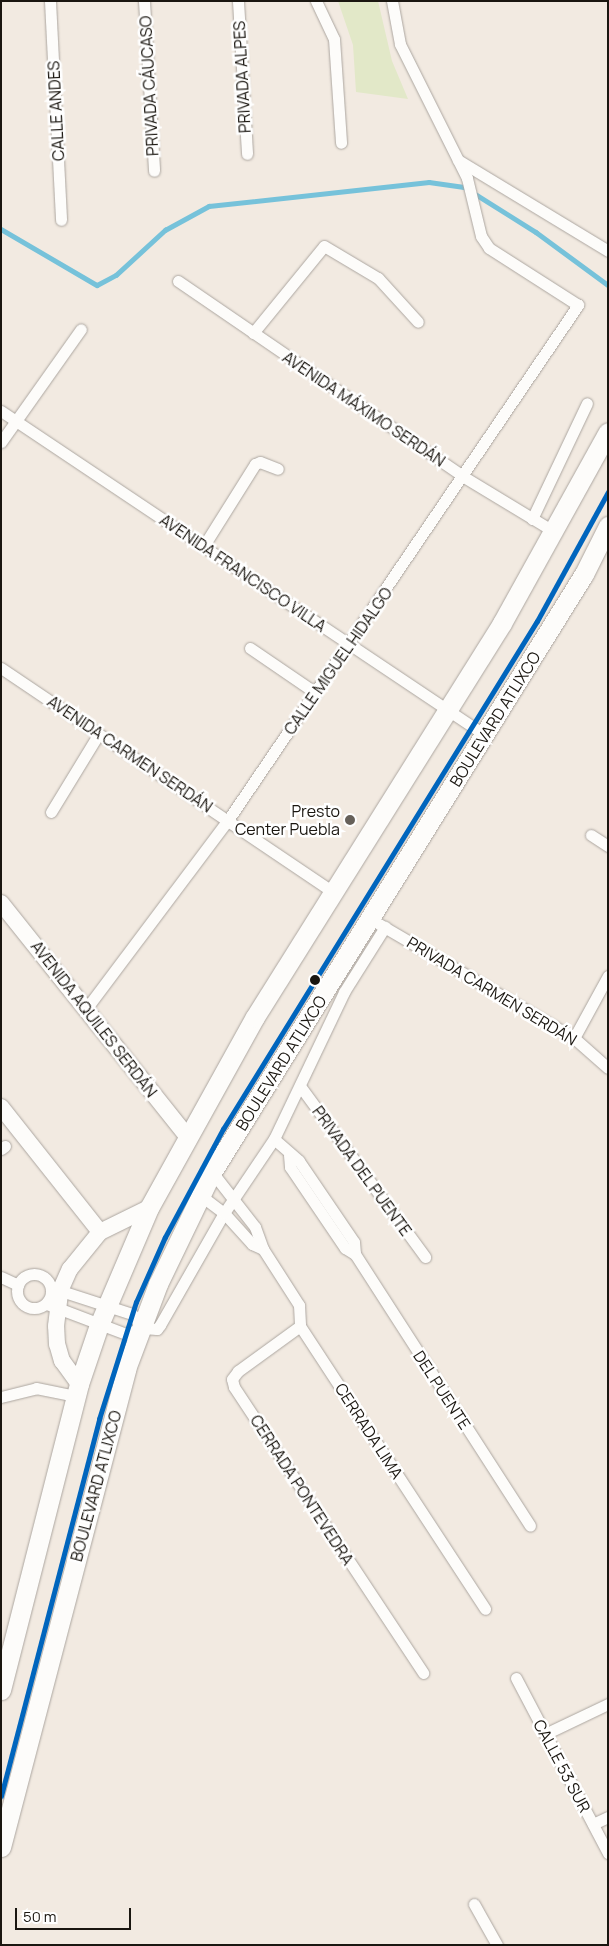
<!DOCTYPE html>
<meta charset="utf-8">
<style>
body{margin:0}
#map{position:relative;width:609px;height:1946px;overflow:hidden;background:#f2eae1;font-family:Manrope,sans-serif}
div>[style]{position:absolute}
.green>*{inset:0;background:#e2e8c8}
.stream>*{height:4.5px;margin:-2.25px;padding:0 2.25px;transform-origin:2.25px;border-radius:2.25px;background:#76c2da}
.roads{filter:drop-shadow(0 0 1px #aca6a0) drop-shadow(0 0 1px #aca6a0)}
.minor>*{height:11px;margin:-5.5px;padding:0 5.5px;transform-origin:5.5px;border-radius:5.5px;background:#fdfcfa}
.minor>.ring{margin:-5.5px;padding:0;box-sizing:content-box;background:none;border:11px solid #fdfcfa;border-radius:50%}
.secondary>*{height:16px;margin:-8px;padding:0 8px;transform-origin:8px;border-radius:8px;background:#fdfcfa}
.primary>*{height:19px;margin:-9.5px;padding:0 9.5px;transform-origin:9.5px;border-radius:9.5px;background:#fdfcfa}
.bus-1>*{height:5px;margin:-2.5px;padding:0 2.5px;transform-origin:2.5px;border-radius:2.5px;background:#0065bd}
.dots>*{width:14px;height:14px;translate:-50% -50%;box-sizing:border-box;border:2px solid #fff;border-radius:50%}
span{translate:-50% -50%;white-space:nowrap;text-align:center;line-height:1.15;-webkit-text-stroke:5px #fff;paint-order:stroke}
.street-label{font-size:16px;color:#1a1610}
.poi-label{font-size:16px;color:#1a1610}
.right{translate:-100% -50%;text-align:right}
.frame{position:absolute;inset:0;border:2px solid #1a1610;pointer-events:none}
.scale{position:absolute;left:15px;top:1908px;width:116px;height:22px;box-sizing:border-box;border:2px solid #1a1610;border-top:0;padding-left:6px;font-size:15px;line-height:18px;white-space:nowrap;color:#1a1610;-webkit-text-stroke:4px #fff;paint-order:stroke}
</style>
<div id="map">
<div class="green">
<div style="clip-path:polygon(338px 1px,378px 1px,392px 61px,408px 99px,356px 92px,353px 45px)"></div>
</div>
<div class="stream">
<div style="left:1px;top:229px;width:111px;rotate:30.3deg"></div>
<div style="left:97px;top:285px;width:21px;rotate:-28deg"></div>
<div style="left:116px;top:275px;width:67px;rotate:-42.6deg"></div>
<div style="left:165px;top:230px;width:50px;rotate:-28.6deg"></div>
<div style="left:209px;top:206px;width:221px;rotate:-6.2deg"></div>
<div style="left:429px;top:182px;width:35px;rotate:8deg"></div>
<div style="left:464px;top:187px;width:85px;rotate:32deg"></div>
<div style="left:536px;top:232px;width:89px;rotate:36.4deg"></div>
</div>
<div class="roads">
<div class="minor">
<div style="left:50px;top:1px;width:219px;rotate:87.1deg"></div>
<div style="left:144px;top:1px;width:170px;rotate:86.6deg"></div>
<div style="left:238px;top:1px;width:153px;rotate:86.6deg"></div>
<div style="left:316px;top:1px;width:42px;rotate:64.7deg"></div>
<div style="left:334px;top:39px;width:104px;rotate:86.1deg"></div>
<div style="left:458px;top:160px;width:175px;rotate:31.2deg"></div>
<div style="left:178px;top:281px;width:347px;rotate:34.4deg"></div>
<div style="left:464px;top:477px;width:104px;rotate:31.2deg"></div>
<div style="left:253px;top:333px;width:112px;rotate:-50.8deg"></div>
<div style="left:324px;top:246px;width:63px;rotate:30.7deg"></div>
<div style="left:378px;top:278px;width:59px;rotate:47.7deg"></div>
<div style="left:1px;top:411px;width:582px;rotate:33.8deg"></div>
<div style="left:1px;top:442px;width:138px;rotate:-54.7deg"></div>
<div style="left:532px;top:519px;width:128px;rotate:-64.6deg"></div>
<div style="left:203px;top:547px;width:98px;rotate:-57.9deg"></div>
<div style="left:255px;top:464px;width:5px;rotate:-22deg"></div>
<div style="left:260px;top:462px;width:19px;rotate:21deg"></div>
<div style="left:250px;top:648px;width:80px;rotate:34.3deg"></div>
<div style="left:1px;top:668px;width:399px;rotate:34deg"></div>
<div style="left:51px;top:812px;width:90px;rotate:-58.6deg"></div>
<div style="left:591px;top:835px;width:20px;rotate:33deg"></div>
<div style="left:379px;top:924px;width:226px;rotate:30.3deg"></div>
<div style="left:574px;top:1038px;width:45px;rotate:41.4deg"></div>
<div style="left:86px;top:1009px;width:236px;rotate:-53.1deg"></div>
<div style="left:228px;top:820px;width:623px;rotate:-55.8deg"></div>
<div style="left:578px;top:305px;width:106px;rotate:-147.4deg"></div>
<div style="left:489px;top:248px;width:14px;rotate:-124deg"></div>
<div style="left:481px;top:236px;width:60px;rotate:-103.6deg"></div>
<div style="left:467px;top:178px;width:150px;rotate:-116.6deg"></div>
<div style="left:400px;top:44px;width:44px;rotate:-100.5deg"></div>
<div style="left:574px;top:1038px;width:71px;rotate:-61.3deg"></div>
<div style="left:300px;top:1086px;width:212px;rotate:53.8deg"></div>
<div style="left:274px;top:1139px;width:33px;rotate:41deg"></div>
<div style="left:299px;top:1161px;width:98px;rotate:55.8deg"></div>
<div style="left:354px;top:1242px;width:12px;rotate:85deg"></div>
<div style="left:1px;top:1149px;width:5px;rotate:-37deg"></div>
<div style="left:289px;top:1155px;width:12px;rotate:85deg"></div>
<div style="left:290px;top:1167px;width:98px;rotate:55.8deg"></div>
<div style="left:345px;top:1248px;width:12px;rotate:31deg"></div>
<div style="left:355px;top:1254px;width:323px;rotate:57.2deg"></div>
<div style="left:212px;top:1172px;width:70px;rotate:52deg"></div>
<div style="left:255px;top:1227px;width:23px;rotate:70deg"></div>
<div style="left:263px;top:1249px;width:67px;rotate:57.3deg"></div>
<div style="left:299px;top:1305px;width:21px;rotate:87deg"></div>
<div style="left:300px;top:1326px;width:338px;rotate:56.8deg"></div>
<div style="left:200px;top:1195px;width:30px;rotate:37deg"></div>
<div style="left:224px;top:1213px;width:42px;rotate:47.9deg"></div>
<div style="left:252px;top:1244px;width:12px;rotate:24deg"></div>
<div class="ring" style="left:17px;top:1274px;width:23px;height:23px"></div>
<div style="left:1px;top:1277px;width:19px;rotate:25deg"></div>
<div style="left:55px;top:1289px;width:81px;rotate:18deg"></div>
<div style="left:132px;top:1314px;width:17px;rotate:54deg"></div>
<div style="left:47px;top:1304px;width:85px;rotate:20.8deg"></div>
<div style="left:126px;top:1334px;width:17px;rotate:-21deg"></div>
<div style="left:142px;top:1328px;width:15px;rotate:4deg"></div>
<div style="left:157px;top:1329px;width:5px;rotate:-53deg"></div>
<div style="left:160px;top:1325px;width:129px;rotate:-60.3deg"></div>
<div style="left:224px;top:1213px;width:89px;rotate:-56deg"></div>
<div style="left:274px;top:1139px;width:163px;rotate:-64.5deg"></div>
<div style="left:344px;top:992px;width:77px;rotate:-57.8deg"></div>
<div style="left:300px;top:1326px;width:77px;rotate:144deg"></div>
<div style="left:238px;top:1371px;width:10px;rotate:127deg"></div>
<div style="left:232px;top:1379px;width:8px;rotate:76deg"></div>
<div style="left:234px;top:1387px;width:343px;rotate:56.5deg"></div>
<div style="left:1px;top:1397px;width:36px;rotate:-14deg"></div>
<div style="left:36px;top:1388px;width:41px;rotate:11.3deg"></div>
<div style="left:516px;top:1678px;width:198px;rotate:62.3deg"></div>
<div style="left:545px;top:1734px;width:70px;rotate:-25.5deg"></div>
<div style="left:593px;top:1824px;width:17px;rotate:-25deg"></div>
<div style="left:474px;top:1904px;width:47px;rotate:60.7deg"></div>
</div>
<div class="secondary">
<div style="left:1px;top:903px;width:298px;rotate:51.4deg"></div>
<div style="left:1px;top:1107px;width:159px;rotate:51.6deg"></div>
<div style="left:79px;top:1384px;width:29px;rotate:-126deg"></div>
<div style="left:62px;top:1361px;width:18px;rotate:-106deg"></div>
<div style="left:57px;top:1344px;width:18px;rotate:-93deg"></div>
<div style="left:56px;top:1326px;width:35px;rotate:-83deg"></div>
<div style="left:60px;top:1291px;width:24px;rotate:-66deg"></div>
<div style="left:70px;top:1269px;width:48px;rotate:-51deg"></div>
<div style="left:100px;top:1232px;width:55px;rotate:-26.1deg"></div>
</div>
<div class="primary">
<div style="left:1px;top:1690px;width:316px;rotate:-75.7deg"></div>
<div style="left:79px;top:1384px;width:62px;rotate:-71.3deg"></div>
<div style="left:99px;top:1325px;width:127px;rotate:-66.9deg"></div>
<div style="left:149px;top:1208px;width:218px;rotate:-61deg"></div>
<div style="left:255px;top:1017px;width:465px;rotate:-57.9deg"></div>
<div style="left:502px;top:623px;width:218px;rotate:-61deg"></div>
<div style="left:1px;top:1847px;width:494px;rotate:-75.3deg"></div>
<div style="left:126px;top:1369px;width:91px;rotate:-69.4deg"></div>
<div style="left:158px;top:1284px;width:124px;rotate:-64.3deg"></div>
<div style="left:212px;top:1172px;width:704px;rotate:-58.12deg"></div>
<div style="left:584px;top:574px;width:54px;rotate:-63.4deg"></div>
</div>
</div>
<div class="bus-1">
<div style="left:1px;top:1796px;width:390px;rotate:-75.4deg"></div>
<div style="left:99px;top:1419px;width:123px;rotate:-72.5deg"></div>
<div style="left:136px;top:1302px;width:71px;rotate:-66deg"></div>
<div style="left:165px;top:1237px;width:123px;rotate:-61.8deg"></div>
<div style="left:223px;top:1129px;width:597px;rotate:-58.28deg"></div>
<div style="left:537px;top:621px;width:147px;rotate:-61.2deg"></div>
</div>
<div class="dots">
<div style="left:350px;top:820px;background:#666059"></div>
<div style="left:315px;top:980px;background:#1a1610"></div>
</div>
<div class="street-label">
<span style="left:242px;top:77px;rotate:-93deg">PRIVADA ALPES</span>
<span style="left:149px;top:86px;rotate:-93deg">PRIVADA CÁUCASO</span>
<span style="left:56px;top:111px;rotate:-93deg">CALLE ANDES</span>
<span style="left:364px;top:409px;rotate:34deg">AVENIDA MÁXIMO SERDÁN</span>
<span style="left:243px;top:573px;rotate:34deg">AVENIDA FRANCISCO VILLA</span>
<span style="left:338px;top:661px;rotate:-55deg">CALLE MIGUEL HIDALGO</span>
<span style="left:495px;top:719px;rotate:-58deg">BOULEVARD ATLIXCO</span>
<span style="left:130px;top:754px;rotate:34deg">AVENIDA CARMEN SERDÁN</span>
<span style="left:492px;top:991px;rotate:31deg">PRIVADA CARMEN SERDÁN</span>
<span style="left:94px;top:1019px;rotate:52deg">AVENIDA AQUILES SERDÁN</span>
<span style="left:281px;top:1063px;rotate:-58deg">BOULEVARD ATLIXCO</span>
<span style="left:362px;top:1171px;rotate:54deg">PRIVADA DEL PUENTE</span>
<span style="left:442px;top:1390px;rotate:57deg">DEL PUENTE</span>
<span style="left:369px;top:1431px;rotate:57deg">CERRADA LIMA</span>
<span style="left:96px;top:1486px;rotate:-75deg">BOULEVARD ATLIXCO</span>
<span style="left:302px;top:1490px;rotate:57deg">CERRADA PONTEVEDRA</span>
<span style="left:562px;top:1766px;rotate:62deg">CALLE 53 SUR</span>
</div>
<div class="poi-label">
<span class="right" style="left:340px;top:820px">Presto<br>Center Puebla</span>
</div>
<div class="frame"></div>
<div class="scale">50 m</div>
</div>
